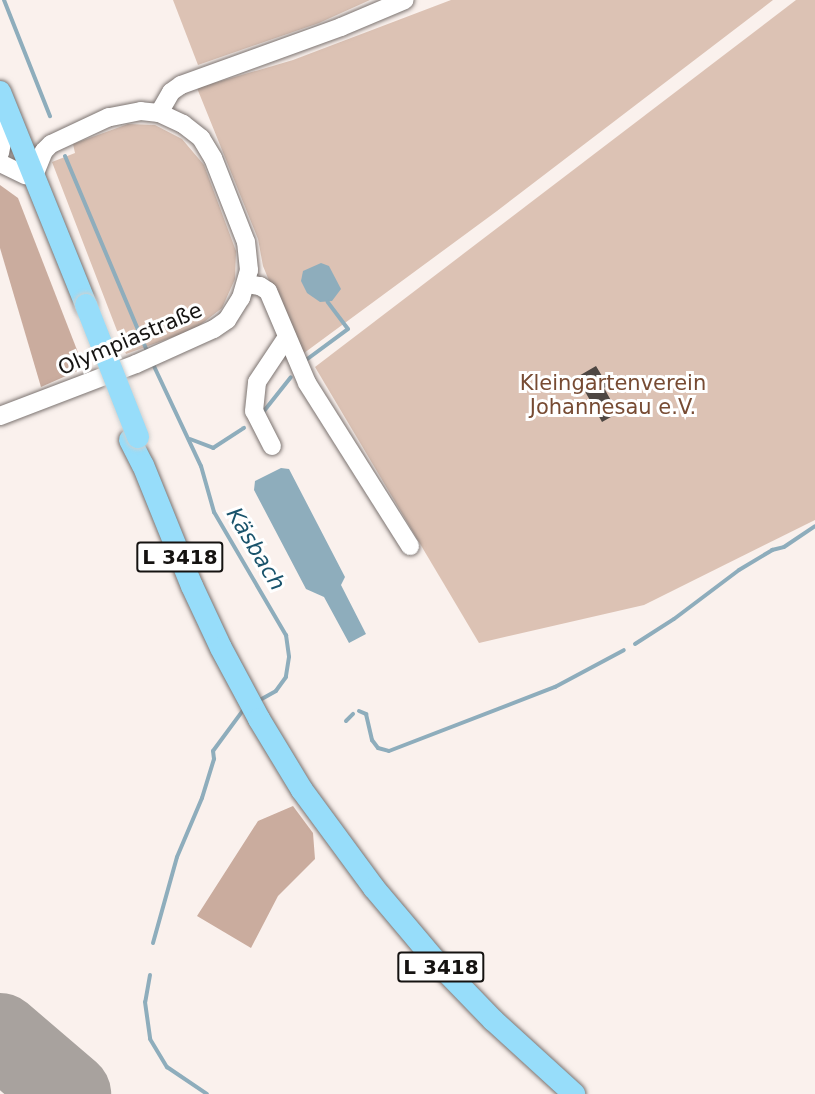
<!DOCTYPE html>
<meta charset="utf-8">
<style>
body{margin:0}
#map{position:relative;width:815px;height:1094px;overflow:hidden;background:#faf1ed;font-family:"DejaVu Sans",sans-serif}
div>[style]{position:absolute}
.green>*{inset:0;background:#dcc2b4}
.forest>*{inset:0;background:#caac9e}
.water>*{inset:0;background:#8eadbc}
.stream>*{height:4px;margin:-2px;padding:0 2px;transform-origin:2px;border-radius:2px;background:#8eadbc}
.runway>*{height:84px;margin:-42px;padding:0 42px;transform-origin:42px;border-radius:42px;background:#a8a29e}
.building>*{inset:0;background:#4e4743}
.roads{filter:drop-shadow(0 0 2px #7b7370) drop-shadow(0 0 2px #7b7370)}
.minor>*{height:18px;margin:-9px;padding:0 9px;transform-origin:9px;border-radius:9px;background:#fff}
.major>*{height:22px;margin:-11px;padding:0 11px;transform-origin:11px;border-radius:11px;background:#97ddfa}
.bridges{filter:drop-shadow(0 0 2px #d0d0cf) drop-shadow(0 0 2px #d0d0cf)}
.major-bridge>*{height:22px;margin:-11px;padding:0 11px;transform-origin:11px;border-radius:11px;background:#97ddfa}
span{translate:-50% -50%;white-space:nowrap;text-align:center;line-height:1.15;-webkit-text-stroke:6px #fff;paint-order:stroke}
.shield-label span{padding:2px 4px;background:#fff;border:2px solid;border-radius:4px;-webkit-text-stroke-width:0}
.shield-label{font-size:20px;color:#151311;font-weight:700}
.street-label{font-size:21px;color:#151311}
.park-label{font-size:21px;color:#774b33}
.water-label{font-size:22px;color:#19536b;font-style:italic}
</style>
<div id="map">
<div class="green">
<div style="clip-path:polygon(173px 0,370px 0,319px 23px,198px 65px)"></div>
<div style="clip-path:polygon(451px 0,773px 0,497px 211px,300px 356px,263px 266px,258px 239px,197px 88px,293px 60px)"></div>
<div style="clip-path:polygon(796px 0,815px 0,815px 520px,644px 605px,479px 643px,315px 367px)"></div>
<div style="clip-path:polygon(128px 124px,155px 125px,182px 139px,204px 165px,236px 251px,235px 279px,222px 308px,195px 329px,126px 354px,52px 162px,75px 153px,73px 144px)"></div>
</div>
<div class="forest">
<div style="clip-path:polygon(0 185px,18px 198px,84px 368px,41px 387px,0 248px)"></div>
<div style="clip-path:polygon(293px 806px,313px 833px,315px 859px,278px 896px,251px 948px,197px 916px,258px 821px)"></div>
</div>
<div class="water">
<div style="clip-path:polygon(321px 263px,329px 266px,341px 289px,332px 301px,320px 302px,307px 293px,301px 281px,303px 271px)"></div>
<div style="clip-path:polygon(281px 468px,289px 469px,345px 577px,341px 585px,366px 634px,349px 643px,324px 597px,306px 589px,254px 490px,255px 481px)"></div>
</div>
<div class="stream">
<div style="left:4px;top:0;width:125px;rotate:68.4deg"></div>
<div style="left:65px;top:156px;width:214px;rotate:67.2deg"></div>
<div style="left:306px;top:360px;width:52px;rotate:-36.4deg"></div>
<div style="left:348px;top:329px;width:34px;rotate:-127deg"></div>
<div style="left:152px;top:362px;width:115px;rotate:64.8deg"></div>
<div style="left:201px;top:466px;width:48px;rotate:74.2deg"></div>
<div style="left:214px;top:512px;width:143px;rotate:59.7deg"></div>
<div style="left:286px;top:635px;width:22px;rotate:82deg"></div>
<div style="left:289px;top:657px;width:20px;rotate:99deg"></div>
<div style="left:286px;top:677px;width:17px;rotate:126deg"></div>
<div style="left:276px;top:691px;width:21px;rotate:151deg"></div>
<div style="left:264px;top:411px;width:43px;rotate:-51.5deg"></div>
<div style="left:190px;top:439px;width:25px;rotate:21deg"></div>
<div style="left:213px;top:448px;width:37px;rotate:-33deg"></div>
<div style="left:635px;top:644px;width:46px;rotate:-32.7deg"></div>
<div style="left:674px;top:619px;width:81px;rotate:-37deg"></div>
<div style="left:739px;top:570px;width:39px;rotate:-31deg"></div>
<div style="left:772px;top:550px;width:12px;rotate:-14deg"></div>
<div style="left:784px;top:547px;width:37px;rotate:-34deg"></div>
<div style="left:359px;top:711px;width:8px;rotate:23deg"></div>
<div style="left:366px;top:714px;width:27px;rotate:77deg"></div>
<div style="left:372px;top:740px;width:10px;rotate:53deg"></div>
<div style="left:378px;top:748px;width:11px;rotate:15deg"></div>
<div style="left:389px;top:751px;width:178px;rotate:-21.1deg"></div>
<div style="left:555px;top:687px;width:78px;rotate:-28.2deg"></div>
<div style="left:346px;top:721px;width:10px;rotate:-45deg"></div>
<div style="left:153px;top:943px;width:89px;rotate:-74.4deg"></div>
<div style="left:177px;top:857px;width:64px;rotate:-67deg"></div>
<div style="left:202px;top:798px;width:41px;rotate:-72.9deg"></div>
<div style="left:214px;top:759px;width:8px;rotate:-97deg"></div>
<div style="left:213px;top:751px;width:52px;rotate:-53.6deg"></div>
<div style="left:150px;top:975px;width:27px;rotate:100deg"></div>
<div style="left:145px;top:1002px;width:37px;rotate:82deg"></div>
<div style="left:150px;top:1039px;width:33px;rotate:59deg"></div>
<div style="left:167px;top:1067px;width:48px;rotate:34deg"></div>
</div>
<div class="runway">
<div style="left:0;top:1035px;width:91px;rotate:40.5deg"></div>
</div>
<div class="building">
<div style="clip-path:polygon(596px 366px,608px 386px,604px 388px,618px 413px,602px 422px,577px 377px)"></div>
</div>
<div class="roads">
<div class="minor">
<div style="left:159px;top:113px;width:24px;rotate:-60deg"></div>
<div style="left:171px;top:92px;width:12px;rotate:-35deg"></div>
<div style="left:181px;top:85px;width:170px;rotate:-19.9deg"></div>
<div style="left:341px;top:27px;width:69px;rotate:-22.9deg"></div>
<div style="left:0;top:153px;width:26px;rotate:-79deg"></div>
<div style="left:0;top:163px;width:28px;rotate:26deg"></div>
<div style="left:247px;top:284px;width:13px;rotate:9deg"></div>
<div style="left:260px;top:286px;width:9px;rotate:32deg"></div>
<div style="left:268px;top:291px;width:100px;rotate:67deg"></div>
<div style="left:307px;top:383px;width:193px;rotate:57.7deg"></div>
<div style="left:0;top:416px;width:146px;rotate:-20.9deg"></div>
<div style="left:136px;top:364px;width:85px;rotate:-24.2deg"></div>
<div style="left:214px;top:329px;width:16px;rotate:-35deg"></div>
<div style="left:227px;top:320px;width:26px;rotate:-58deg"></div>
<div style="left:241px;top:298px;width:29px;rotate:-74deg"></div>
<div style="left:249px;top:270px;width:28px;rotate:-96deg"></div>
<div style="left:246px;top:242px;width:90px;rotate:-111.4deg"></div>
<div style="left:213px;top:158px;width:23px;rotate:-121deg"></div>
<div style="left:201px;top:138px;width:23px;rotate:-142deg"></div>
<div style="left:183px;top:124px;width:26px;rotate:-155deg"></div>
<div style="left:159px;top:113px;width:18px;rotate:-174deg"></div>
<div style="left:141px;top:111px;width:33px;rotate:169deg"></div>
<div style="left:109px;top:117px;width:64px;rotate:155deg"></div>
<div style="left:51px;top:144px;width:10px;rotate:135deg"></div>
<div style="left:44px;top:151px;width:24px;rotate:112deg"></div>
<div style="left:272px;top:446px;width:39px;rotate:-117deg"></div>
<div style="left:254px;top:411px;width:29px;rotate:-84deg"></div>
<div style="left:257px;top:382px;width:54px;rotate:-56.3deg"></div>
</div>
<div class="major">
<div style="left:0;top:92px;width:230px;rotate:68deg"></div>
<div style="left:130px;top:440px;width:28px;rotate:63deg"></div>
<div style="left:143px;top:465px;width:131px;rotate:68deg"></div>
<div style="left:192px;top:586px;width:68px;rotate:64.9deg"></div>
<div style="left:221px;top:648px;width:81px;rotate:61.8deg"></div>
<div style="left:259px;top:719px;width:83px;rotate:58.8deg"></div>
<div style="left:302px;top:790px;width:122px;rotate:53.7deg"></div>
<div style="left:374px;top:888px;width:93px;rotate:49.8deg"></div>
<div style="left:434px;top:959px;width:85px;rotate:46deg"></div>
<div style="left:493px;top:1020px;width:110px;rotate:42.4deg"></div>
</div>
</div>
<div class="bridges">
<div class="major-bridge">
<div style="left:86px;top:305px;width:142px;rotate:68.5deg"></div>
</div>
</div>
<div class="shield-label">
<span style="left:180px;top:557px">L 3418</span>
<span style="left:441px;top:967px">L 3418</span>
</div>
<div class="street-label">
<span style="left:130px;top:339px;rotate:-23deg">Olympiastraße</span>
</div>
<div class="park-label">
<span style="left:613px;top:395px">Kleingartenverein<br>Johannesau e.V.</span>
</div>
<div class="water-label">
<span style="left:256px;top:549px;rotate:59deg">Käsbach</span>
</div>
</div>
